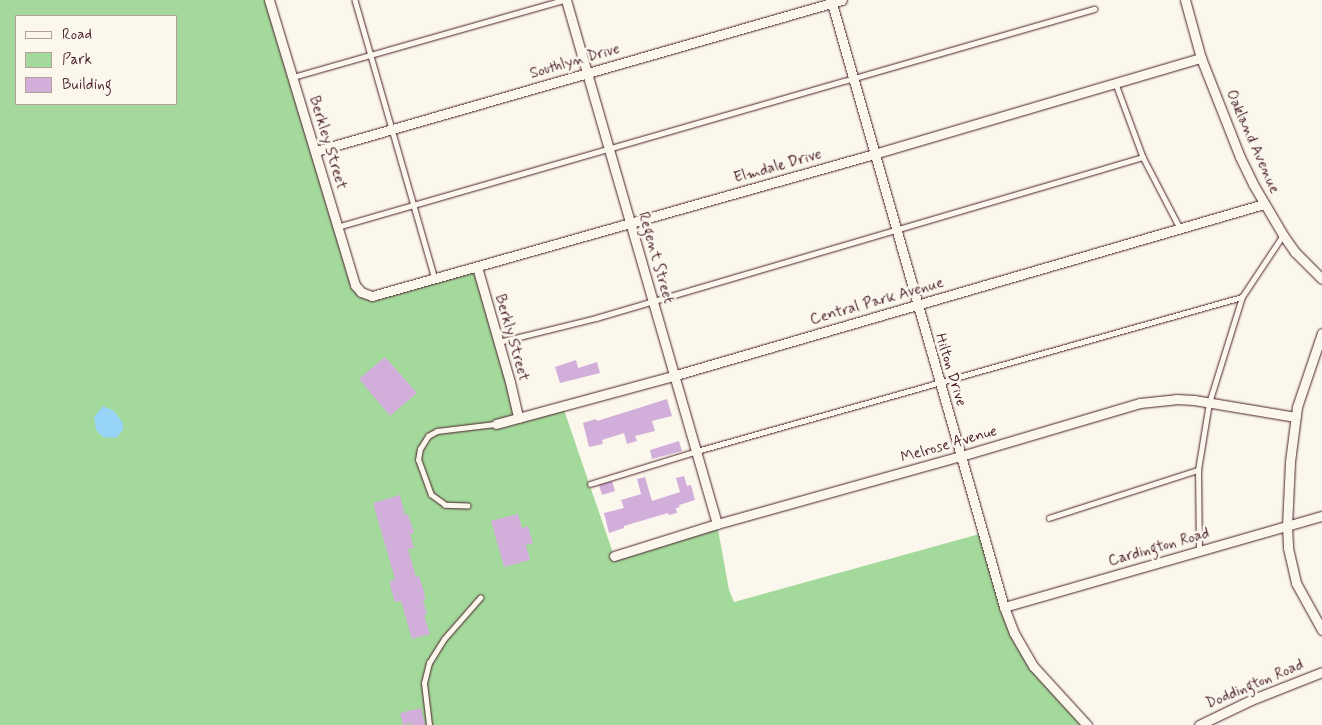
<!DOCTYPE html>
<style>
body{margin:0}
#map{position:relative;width:1322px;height:725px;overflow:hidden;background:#fbf7ec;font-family:Mynerve,sans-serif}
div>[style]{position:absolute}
.green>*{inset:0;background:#a4d99c}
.water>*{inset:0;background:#97d4f8}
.building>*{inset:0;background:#d1afda}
.roads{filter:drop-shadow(0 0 1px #4a1f2b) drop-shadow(0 0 1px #4a1f2b)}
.lane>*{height:4.5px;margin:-2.25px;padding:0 2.25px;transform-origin:2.25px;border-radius:2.25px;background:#fbf7ec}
.street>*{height:9px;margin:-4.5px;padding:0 4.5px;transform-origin:4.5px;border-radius:4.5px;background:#fbf7ec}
span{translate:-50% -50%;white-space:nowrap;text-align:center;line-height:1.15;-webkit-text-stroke:5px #fbf7ec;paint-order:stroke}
.street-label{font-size:15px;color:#4a1f2b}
.legend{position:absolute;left:15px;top:15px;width:162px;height:90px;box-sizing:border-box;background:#fbf7ec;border:1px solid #b4a19f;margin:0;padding:6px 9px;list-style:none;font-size:15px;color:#4a1f2b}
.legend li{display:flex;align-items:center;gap:10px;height:25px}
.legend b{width:25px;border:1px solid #b4a19f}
</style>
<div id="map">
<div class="green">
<div style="clip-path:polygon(evenodd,0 0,269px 0,355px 285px,366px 294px,477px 267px,518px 417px,563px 407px,614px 556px,717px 524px,729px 590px,734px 602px,983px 533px,1023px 651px,1087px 725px,0 725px,0 0,16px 16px,176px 16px,176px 104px,16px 104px,16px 16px)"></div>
</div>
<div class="water">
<div style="clip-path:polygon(103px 406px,114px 411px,123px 423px,123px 430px,116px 438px,103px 437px,96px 430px,94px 417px)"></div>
</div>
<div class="building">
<div style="clip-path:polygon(385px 357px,417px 393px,390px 416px,359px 379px)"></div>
<div style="clip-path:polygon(576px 360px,578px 368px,597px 362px,600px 373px,560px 383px,555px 367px)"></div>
<div style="clip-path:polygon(667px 399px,672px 416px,652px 421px,655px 431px,635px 436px,637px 441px,627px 444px,624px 433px,602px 440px,603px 444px,589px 447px,583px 423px,596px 419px,597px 421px)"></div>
<div style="clip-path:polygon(679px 441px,682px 451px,652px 459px,650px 450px)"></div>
<div style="clip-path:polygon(684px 476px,687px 486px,691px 485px,695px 500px,679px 505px,680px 507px,676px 508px,677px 513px,669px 515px,668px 513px,624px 526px,624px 528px,609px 533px,604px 513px,624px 508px,621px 500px,641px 494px,637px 479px,645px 477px,652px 501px,680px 492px,676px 478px)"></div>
<div style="clip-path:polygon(612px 481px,615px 491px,602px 495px,599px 485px)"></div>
<div style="clip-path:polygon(400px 495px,405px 515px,408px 514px,414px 533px,410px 534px,414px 548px,408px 549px,416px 577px,419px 576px,424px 591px,425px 600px,423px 601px,427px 614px,424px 615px,430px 634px,412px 639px,401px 601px,396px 602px,394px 599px,390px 585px,390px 581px,395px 579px,373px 503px)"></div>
<div style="clip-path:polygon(518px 514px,522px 528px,528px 526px,533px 543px,526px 545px,530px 560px,504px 567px,491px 521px)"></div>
<div style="clip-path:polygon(421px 708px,425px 725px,412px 725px,412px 723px,403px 725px,400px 713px)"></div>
</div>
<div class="roads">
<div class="lane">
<div style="left:355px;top:0;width:290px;rotate:74deg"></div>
<div style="left:293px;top:77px;width:282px;rotate:-15.9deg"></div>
<div style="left:1116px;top:84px;width:78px;rotate:69.7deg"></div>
<div style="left:337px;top:227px;width:788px;rotate:-16.07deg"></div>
<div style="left:499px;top:342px;width:100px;rotate:-13.9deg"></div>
<div style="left:596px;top:318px;width:570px;rotate:-16.4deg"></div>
<div style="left:1143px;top:157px;width:80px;rotate:62.5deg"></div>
<div style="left:590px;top:484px;width:112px;rotate:-17.1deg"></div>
<div style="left:697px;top:451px;width:566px;rotate:-15.78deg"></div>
<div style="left:468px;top:506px;width:23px;rotate:-178deg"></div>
<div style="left:445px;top:505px;width:17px;rotate:-144deg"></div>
<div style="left:431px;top:495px;width:37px;rotate:-110deg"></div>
<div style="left:418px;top:460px;width:11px;rotate:-80deg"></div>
<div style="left:420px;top:449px;width:15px;rotate:-58deg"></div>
<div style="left:428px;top:436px;width:10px;rotate:-29deg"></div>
<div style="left:437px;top:431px;width:58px;rotate:-6.9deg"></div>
<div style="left:1049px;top:518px;width:157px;rotate:-17.9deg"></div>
<div style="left:1199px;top:551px;width:81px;rotate:-90.7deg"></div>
<div style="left:1198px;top:470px;width:68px;rotate:-80.7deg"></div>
<div style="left:1209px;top:403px;width:111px;rotate:-72.7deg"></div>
<div style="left:1242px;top:297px;width:74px;rotate:-56.5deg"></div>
<div style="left:429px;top:725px;width:42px;rotate:-96.8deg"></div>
<div style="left:424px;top:683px;width:21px;rotate:-76deg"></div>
<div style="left:429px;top:663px;width:28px;rotate:-58deg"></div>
<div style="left:444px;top:639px;width:55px;rotate:-48.7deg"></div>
</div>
<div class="street">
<div style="left:269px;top:0;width:298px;rotate:73.2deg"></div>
<div style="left:355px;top:285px;width:9px;rotate:49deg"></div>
<div style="left:361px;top:292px;width:12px;rotate:20deg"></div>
<div style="left:372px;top:296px;width:522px;rotate:-15.79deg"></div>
<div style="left:874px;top:154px;width:341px;rotate:-16.4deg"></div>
<div style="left:566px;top:0;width:545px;rotate:73.92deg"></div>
<div style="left:831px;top:0;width:631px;rotate:74.09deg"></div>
<div style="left:1004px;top:607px;width:28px;rotate:69deg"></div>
<div style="left:1014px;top:633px;width:39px;rotate:60deg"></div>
<div style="left:1034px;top:667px;width:79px;rotate:47.6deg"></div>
<div style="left:1185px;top:0;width:60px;rotate:74.6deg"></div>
<div style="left:1201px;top:58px;width:106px;rotate:68.5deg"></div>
<div style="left:1240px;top:157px;width:30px;rotate:64deg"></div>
<div style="left:1253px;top:184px;width:59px;rotate:59.5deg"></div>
<div style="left:1283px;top:235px;width:21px;rotate:55deg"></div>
<div style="left:1295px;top:252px;width:38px;rotate:45deg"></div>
<div style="left:316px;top:151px;width:547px;rotate:-16.02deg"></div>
<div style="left:477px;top:267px;width:120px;rotate:74deg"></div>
<div style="left:510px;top:382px;width:37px;rotate:77deg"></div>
<div style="left:1322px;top:333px;width:78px;rotate:108.7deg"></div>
<div style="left:1297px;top:407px;width:55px;rotate:97.3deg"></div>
<div style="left:1290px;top:462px;width:64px;rotate:92.7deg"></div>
<div style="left:1287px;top:526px;width:22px;rotate:87deg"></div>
<div style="left:1288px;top:548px;width:36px;rotate:77deg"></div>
<div style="left:1296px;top:583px;width:54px;rotate:61deg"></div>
<div style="left:496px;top:424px;width:187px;rotate:-15.2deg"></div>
<div style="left:676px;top:375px;width:612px;rotate:-16.22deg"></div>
<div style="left:614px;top:556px;width:108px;rotate:-17.3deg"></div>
<div style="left:717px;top:524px;width:253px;rotate:-15.6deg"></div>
<div style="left:961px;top:456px;width:187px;rotate:-16.5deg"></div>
<div style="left:1140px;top:403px;width:36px;rotate:-6deg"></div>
<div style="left:1176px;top:399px;width:18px;rotate:3deg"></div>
<div style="left:1194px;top:400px;width:103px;rotate:9.5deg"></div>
<div style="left:1004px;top:607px;width:331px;rotate:-16deg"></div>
<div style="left:1199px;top:725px;width:58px;rotate:-25.7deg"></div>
<div style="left:1251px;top:700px;width:76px;rotate:-21.5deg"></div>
</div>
</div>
<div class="street-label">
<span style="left:575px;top:62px;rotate:-16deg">Southlyn Drive</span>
<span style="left:1252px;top:142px;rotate:66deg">Oakland Avenue</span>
<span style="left:327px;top:143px;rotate:73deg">Berkley Street</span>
<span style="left:778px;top:167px;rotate:-16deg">Elmdale Drive</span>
<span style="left:655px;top:258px;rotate:74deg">Regent Street</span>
<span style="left:877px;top:302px;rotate:-16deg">Central Park Avenue</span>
<span style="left:511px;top:338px;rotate:74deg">Berkly Street</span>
<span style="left:950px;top:370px;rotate:73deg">Hilton Drive</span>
<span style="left:949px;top:445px;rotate:-16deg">Melrose Avenue</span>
<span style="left:1159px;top:548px;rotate:-16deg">Cardington Road</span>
<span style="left:1255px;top:685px;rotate:-23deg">Doddington Road</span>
</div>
<ul class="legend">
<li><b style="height:6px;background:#fbf7ec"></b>Road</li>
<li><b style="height:14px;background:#a4d99c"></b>Park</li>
<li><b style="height:14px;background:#d1afda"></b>Building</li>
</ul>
</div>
